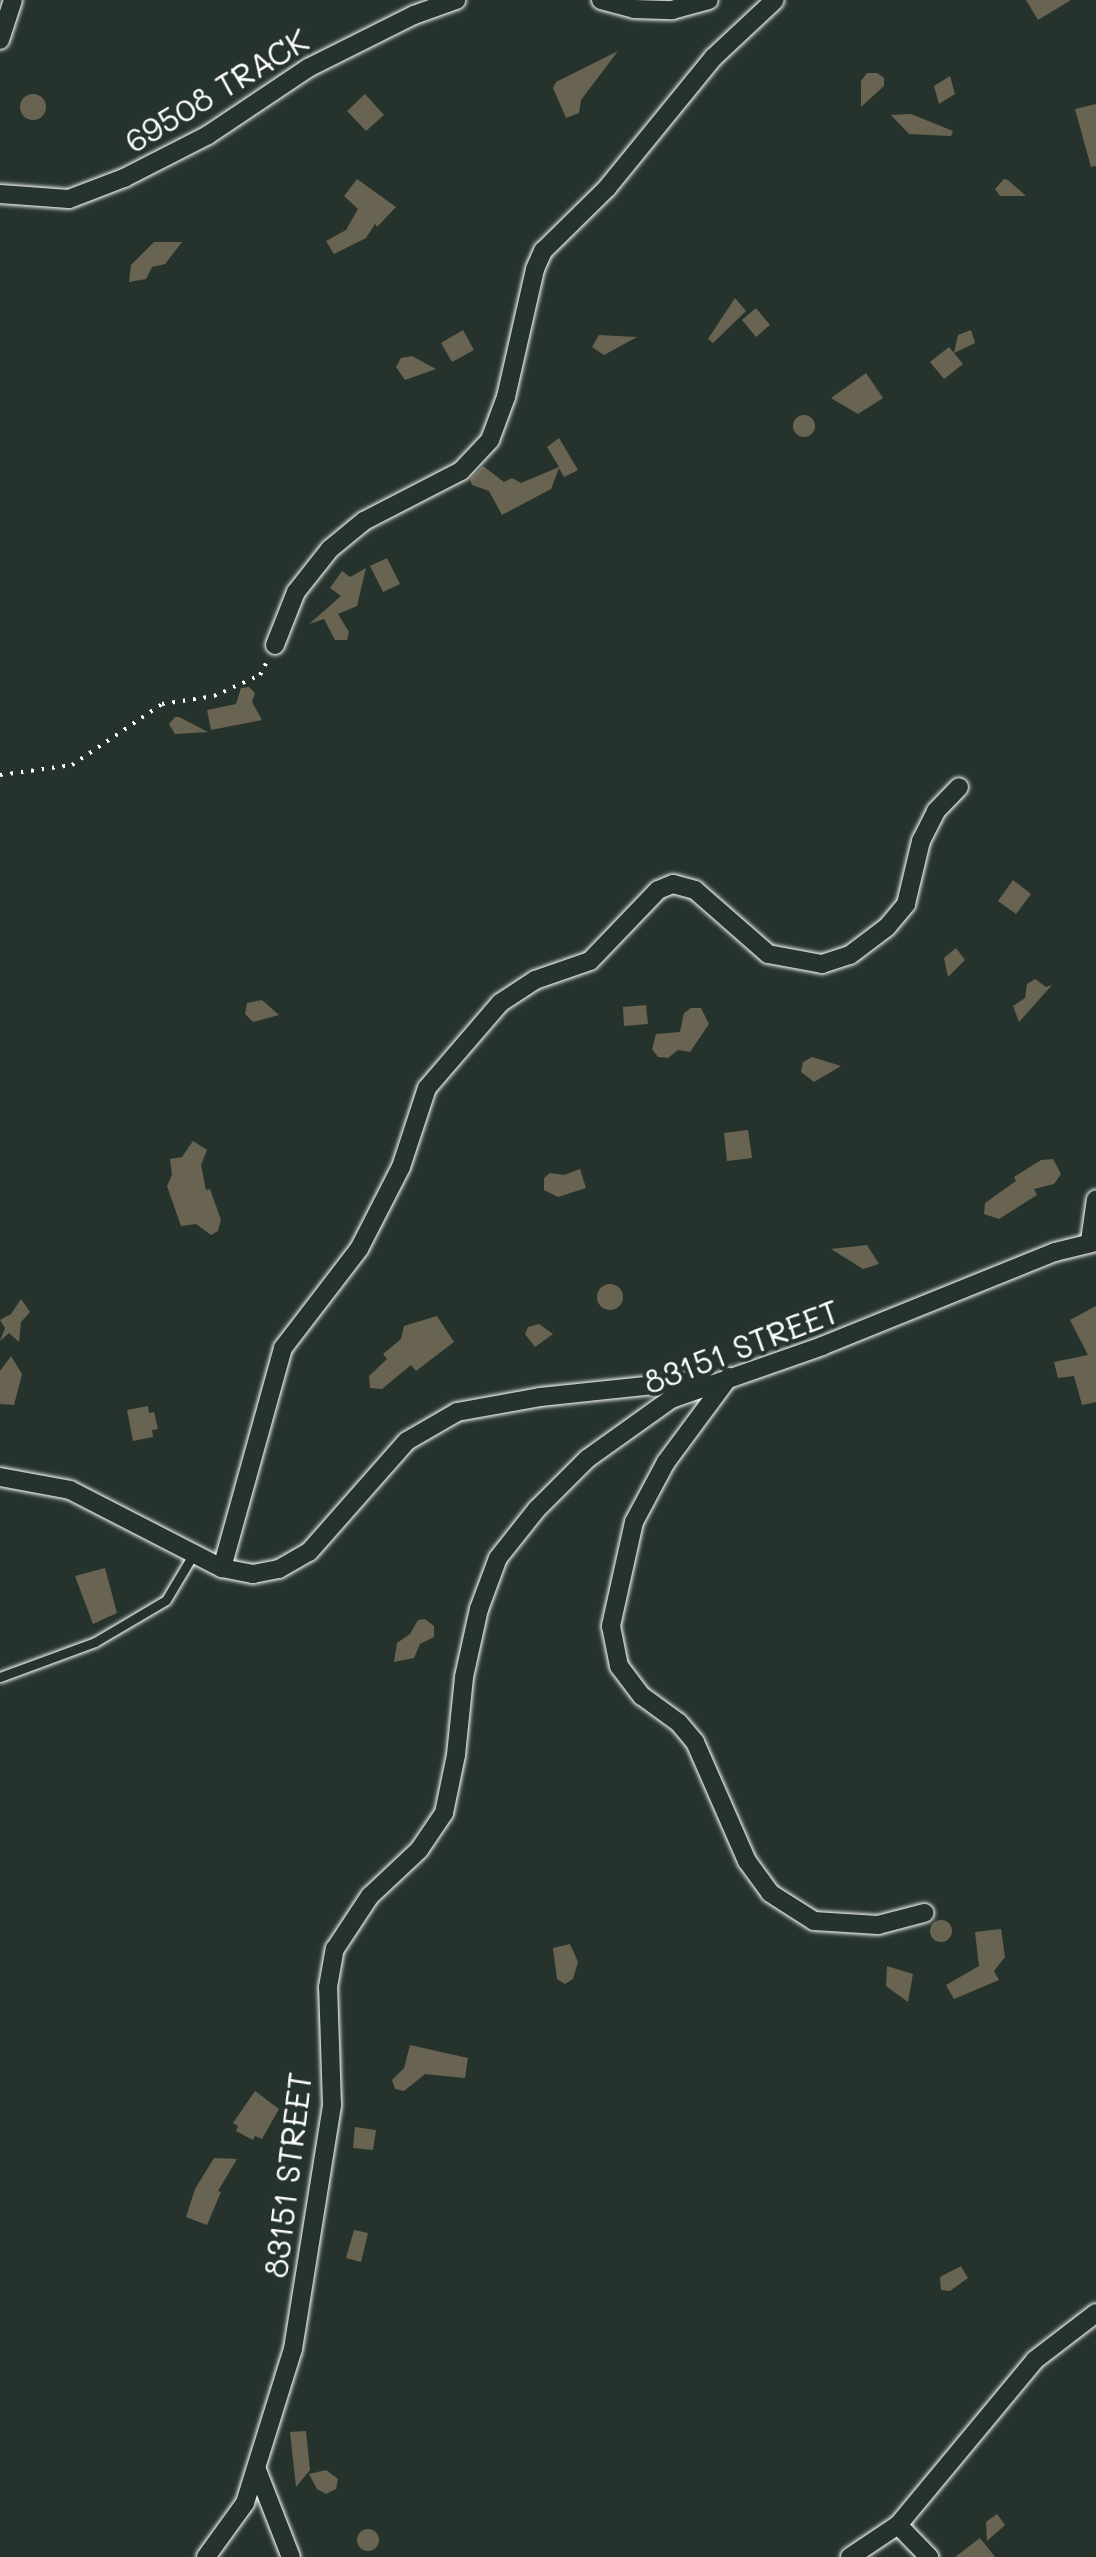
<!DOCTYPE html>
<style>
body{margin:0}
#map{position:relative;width:1096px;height:2557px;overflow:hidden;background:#26332d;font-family:Mali,sans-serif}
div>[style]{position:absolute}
.building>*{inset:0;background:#696452}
.round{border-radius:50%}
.path>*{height:4px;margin-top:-2px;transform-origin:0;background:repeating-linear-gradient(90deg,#fff 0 2.5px,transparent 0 10.5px)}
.roads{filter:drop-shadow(0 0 2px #fff) drop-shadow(0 0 2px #fff)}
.lane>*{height:9px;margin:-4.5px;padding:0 4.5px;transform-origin:4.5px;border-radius:4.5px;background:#26332d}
.street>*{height:18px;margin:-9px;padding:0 9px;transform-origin:9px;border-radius:9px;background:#26332d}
span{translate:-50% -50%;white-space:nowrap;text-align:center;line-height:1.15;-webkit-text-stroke:8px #26332d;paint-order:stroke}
.street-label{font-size:32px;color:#fff}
</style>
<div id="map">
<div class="building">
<div style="clip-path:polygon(1026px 0,1071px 0,1038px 20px)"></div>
<div style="clip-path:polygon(618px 51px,581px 100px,579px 113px,566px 118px,553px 88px,556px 82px)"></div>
<div style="clip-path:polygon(867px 73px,877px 73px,884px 78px,884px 86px,861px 107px,861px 81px)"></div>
<div style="clip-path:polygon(950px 76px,955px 94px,939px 104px,934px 86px)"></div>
<div class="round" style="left:20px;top:94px;width:26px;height:26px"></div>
<div style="clip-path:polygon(365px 94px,384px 115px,366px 131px,347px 111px)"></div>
<div style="clip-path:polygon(1096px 104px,1096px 166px,1091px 167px,1075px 109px)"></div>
<div style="clip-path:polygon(911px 114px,953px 131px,951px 136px,909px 134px,891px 115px)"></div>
<div style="clip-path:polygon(357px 179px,396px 207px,377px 227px,375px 224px,366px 238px,334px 254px,326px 241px,346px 230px,358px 209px,344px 196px)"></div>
<div style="clip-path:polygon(1004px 179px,1008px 180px,1026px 196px,1000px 196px,995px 189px)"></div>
<div style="clip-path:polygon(154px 242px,182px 242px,165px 264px,152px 267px,146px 279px,129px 282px,131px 265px)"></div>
<div style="clip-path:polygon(735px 298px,746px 311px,713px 343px,708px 339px)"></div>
<div style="clip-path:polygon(756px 308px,770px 325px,756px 337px,742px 320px)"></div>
<div style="clip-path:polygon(463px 330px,474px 350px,452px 362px,441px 343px)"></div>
<div style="clip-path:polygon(971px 330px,975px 343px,954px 353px,963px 364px,944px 379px,930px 362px,949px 347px,954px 353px,958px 335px)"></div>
<div style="clip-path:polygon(599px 335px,637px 337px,604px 355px,592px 347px)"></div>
<div style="clip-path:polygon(412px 356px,436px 369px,405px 380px,396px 367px,401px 358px)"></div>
<div style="clip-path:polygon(866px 373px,883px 398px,858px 414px,831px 398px)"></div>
<div class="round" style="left:793px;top:415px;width:22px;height:22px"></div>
<div style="clip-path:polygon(559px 438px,578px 470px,564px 477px,559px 468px,551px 489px,502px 515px,489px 491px,472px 485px,470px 479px,483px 466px,504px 482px,512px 478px,521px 483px,559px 467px,547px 447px)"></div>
<div style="clip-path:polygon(387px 558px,400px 584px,383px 592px,370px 566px)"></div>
<div style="clip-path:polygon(366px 568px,357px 606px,338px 614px,349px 632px,347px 640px,335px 640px,324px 619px,309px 624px,341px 596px,330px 588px,342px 571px,350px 577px)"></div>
<div style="clip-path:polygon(249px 687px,255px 693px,252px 702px,262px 720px,211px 730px,207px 710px,236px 704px,241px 688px)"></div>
<div style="clip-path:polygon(175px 717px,179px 717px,208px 732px,175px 734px,169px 724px)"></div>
<div style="clip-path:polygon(1013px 880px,1031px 894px,1016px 914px,998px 901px)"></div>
<div style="clip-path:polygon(956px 948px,965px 960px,948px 977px,944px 958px)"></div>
<div style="clip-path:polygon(1035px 979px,1046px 987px,1052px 985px,1019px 1022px,1013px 1006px,1025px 998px,1027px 984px)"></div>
<div style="clip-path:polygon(262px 1000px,279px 1015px,253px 1022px,245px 1014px,247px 1003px)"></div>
<div style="clip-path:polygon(646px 1005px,648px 1024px,624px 1026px,623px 1007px)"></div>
<div style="clip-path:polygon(691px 1008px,701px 1008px,709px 1024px,690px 1052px,678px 1050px,668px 1058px,658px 1057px,652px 1049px,656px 1034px,680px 1032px,684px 1013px)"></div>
<div style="clip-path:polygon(812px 1057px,841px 1066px,814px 1082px,801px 1072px,803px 1062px)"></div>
<div style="clip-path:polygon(748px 1130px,752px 1158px,727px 1161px,724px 1133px)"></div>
<div style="clip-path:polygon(193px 1141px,207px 1150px,201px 1165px,206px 1190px,210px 1189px,221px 1220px,218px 1231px,211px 1235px,196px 1224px,181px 1226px,167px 1186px,172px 1175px,170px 1159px,182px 1157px)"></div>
<div style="clip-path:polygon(1053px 1159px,1061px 1174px,1054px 1184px,1034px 1189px,1037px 1195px,999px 1219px,984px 1214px,985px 1203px,1016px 1181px,1014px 1177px,1041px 1160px)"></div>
<div style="clip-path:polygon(580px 1169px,586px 1188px,558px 1197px,544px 1190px,544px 1178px,550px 1173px,564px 1175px)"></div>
<div style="clip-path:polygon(867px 1245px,879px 1264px,863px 1269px,831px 1249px)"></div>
<div class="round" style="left:597px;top:1284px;width:26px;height:26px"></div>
<div style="clip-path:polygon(21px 1299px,30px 1312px,21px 1322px,19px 1342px,9px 1333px,0 1341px,5px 1328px,0 1320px,11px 1314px)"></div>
<div style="clip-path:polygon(1096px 1306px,1096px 1402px,1082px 1405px,1074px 1376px,1058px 1378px,1054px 1362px,1088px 1355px,1070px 1320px)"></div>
<div style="clip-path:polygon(437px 1316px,454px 1342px,416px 1371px,411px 1365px,382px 1389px,370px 1388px,369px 1376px,387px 1359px,383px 1354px,401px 1339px,404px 1326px)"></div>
<div style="clip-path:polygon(539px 1324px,553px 1334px,535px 1347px,525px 1334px,528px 1327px)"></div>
<div style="clip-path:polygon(11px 1356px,22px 1374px,14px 1405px,0 1404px,0 1371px)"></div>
<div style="clip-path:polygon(148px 1406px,149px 1413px,154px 1412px,158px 1429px,152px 1430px,153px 1437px,133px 1441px,127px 1410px)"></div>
<div style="clip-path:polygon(105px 1568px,117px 1613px,93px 1624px,75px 1576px)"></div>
<div style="clip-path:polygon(425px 1619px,434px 1626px,434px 1637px,420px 1644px,414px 1658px,394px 1662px,397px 1643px,410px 1634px,418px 1620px)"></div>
<div class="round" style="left:930px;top:1920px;width:22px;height:22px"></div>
<div style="clip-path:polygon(1001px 1929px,1005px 1957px,994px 1971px,999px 1980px,954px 1999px,946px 1985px,979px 1966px,975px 1932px)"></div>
<div style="clip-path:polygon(570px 1944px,578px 1962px,573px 1979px,565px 1984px,557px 1979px,553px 1948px)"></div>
<div style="clip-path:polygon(887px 1966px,913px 1974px,908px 2002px,886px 1986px)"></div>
<div style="clip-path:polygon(410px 2045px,468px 2058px,465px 2078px,425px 2074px,404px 2091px,395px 2089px,392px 2080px,404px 2068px)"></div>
<div style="clip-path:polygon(255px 2091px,279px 2109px,262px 2139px,255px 2136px,253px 2140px,236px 2131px,238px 2126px,233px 2123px)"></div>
<div style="clip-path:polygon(355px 2127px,376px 2130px,373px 2150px,353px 2148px)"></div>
<div style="clip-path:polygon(214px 2158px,237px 2159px,218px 2191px,221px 2192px,207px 2225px,186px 2217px,195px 2189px)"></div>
<div style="clip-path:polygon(354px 2230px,368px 2233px,361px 2262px,346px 2258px)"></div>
<div style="clip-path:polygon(961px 2266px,968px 2278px,950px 2291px,941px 2290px,940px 2277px)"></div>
<div style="clip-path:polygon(306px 2431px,310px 2470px,296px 2487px,290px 2432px)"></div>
<div style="clip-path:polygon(326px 2470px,338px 2479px,336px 2489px,326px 2494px,317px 2489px,309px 2474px)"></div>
<div style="clip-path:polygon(997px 2514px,1005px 2525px,987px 2541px,986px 2522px)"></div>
<div class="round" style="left:357px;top:2529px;width:22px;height:22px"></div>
<div style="clip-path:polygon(980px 2538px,995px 2557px,955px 2557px)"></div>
</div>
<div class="path">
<div style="left:0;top:775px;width:73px;rotate:-7.9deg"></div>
<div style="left:72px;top:765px;width:109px;rotate:-34.1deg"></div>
<div style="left:162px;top:704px;width:53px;rotate:-8.7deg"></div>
<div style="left:214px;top:696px;width:51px;rotate:-24.5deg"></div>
<div style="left:260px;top:675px;width:16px;rotate:-63deg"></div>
</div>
<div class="roads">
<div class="lane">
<div style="left:0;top:1677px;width:101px;rotate:-20.2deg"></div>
<div style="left:95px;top:1642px;width:82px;rotate:-30.6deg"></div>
<div style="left:166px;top:1600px;width:55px;rotate:-59.2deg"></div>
</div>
<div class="street">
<div style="left:601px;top:0;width:34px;rotate:15deg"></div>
<div style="left:634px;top:9px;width:38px;rotate:2deg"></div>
<div style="left:672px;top:10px;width:38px;rotate:-15deg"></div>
<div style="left:0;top:40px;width:42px;rotate:-72deg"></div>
<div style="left:0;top:194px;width:69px;rotate:4.1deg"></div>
<div style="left:69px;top:199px;width:59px;rotate:-20.9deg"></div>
<div style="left:124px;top:178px;width:94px;rotate:-27.1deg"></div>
<div style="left:208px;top:135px;width:120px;rotate:-33.8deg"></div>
<div style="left:308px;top:68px;width:119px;rotate:-26.6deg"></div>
<div style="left:414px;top:15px;width:45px;rotate:-19.7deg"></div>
<div style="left:275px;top:645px;width:57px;rotate:-68.4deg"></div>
<div style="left:296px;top:592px;width:55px;rotate:-51.7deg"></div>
<div style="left:330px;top:549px;width:44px;rotate:-39.5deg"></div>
<div style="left:364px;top:521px;width:109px;rotate:-27.3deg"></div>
<div style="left:461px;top:471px;width:42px;rotate:-46.9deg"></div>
<div style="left:490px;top:440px;width:46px;rotate:-69.6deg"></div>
<div style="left:506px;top:397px;width:131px;rotate:-77.2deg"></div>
<div style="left:535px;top:269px;width:20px;rotate:-66deg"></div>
<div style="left:543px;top:251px;width:90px;rotate:-44.5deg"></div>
<div style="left:607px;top:188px;width:169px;rotate:-50.8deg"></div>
<div style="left:714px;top:57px;width:83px;rotate:-43.1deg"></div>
<div style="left:1090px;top:1241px;width:42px;rotate:-81.9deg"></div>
<div style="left:729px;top:1377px;width:106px;rotate:126.5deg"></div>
<div style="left:666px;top:1462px;width:68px;rotate:118.1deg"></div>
<div style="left:634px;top:1522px;width:107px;rotate:102.5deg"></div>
<div style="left:611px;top:1626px;width:41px;rotate:78.7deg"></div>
<div style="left:619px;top:1666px;width:38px;rotate:53deg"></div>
<div style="left:642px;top:1696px;width:46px;rotate:36.1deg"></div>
<div style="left:679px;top:1723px;width:25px;rotate:50deg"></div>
<div style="left:695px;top:1742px;width:130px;rotate:66.4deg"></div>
<div style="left:747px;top:1861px;width:39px;rotate:54deg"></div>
<div style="left:770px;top:1893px;width:52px;rotate:32.5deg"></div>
<div style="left:814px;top:1921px;width:64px;rotate:3.6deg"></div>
<div style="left:878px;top:1925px;width:48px;rotate:-14.6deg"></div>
<div style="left:0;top:1477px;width:71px;rotate:10.5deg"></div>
<div style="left:70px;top:1490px;width:171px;rotate:27.2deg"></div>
<div style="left:222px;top:1568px;width:32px;rotate:11deg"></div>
<div style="left:253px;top:1574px;width:26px;rotate:-11deg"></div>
<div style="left:279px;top:1569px;width:34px;rotate:-30deg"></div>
<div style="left:309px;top:1552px;width:148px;rotate:-48.6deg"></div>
<div style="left:407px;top:1441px;width:58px;rotate:-30.1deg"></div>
<div style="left:457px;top:1412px;width:84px;rotate:-10.2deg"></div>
<div style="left:540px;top:1397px;width:164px;rotate:-6deg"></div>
<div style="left:222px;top:1568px;width:228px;rotate:-74.5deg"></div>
<div style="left:283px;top:1348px;width:125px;rotate:-52.5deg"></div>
<div style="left:359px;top:1249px;width:92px;rotate:-62.9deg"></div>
<div style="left:401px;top:1167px;width:83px;rotate:-71.8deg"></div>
<div style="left:427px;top:1088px;width:112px;rotate:-49.3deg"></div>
<div style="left:500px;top:1003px;width:42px;rotate:-33.3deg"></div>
<div style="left:535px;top:980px;width:58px;rotate:-19.1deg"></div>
<div style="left:590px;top:961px;width:98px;rotate:-46.2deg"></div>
<div style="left:658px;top:890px;width:16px;rotate:-22deg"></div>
<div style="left:673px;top:884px;width:23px;rotate:15deg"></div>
<div style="left:695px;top:890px;width:97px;rotate:41.2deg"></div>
<div style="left:768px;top:954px;width:55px;rotate:10.5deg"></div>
<div style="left:822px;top:964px;width:29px;rotate:-18deg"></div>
<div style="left:850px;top:955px;width:46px;rotate:-37.1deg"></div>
<div style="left:887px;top:927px;width:30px;rotate:-50deg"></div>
<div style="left:906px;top:904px;width:65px;rotate:-76.6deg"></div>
<div style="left:921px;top:841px;width:34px;rotate:-63deg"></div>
<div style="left:936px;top:811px;width:33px;rotate:-46deg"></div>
<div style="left:257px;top:2470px;width:93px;rotate:68.7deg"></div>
<div style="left:898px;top:2525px;width:214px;rotate:-50.3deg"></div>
<div style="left:1035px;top:2360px;width:77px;rotate:-37.6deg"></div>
<div style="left:206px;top:2557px;width:67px;rotate:-54.2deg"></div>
<div style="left:245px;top:2503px;width:161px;rotate:-72.7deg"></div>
<div style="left:293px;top:2349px;width:247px;rotate:-80.9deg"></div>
<div style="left:332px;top:2105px;width:118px;rotate:-91.9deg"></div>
<div style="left:328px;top:1987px;width:39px;rotate:-80deg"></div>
<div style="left:335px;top:1949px;width:64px;rotate:-56.6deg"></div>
<div style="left:370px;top:1896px;width:67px;rotate:-43.2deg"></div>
<div style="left:419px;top:1850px;width:45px;rotate:-56deg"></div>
<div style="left:444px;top:1813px;width:59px;rotate:-78.3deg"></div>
<div style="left:456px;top:1755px;width:78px;rotate:-84.1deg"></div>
<div style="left:464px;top:1677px;width:70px;rotate:-77.6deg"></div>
<div style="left:479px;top:1609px;width:54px;rotate:-69.6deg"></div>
<div style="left:498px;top:1558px;width:63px;rotate:-51.5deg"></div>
<div style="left:537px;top:1509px;width:71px;rotate:-45deg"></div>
<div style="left:587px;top:1459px;width:103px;rotate:-35.5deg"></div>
<div style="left:671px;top:1399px;width:160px;rotate:-19.3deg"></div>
<div style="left:822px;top:1346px;width:251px;rotate:-22deg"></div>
<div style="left:1055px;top:1252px;width:42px;rotate:-13.7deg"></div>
<div style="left:850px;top:2557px;width:58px;rotate:-33.7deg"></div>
<div style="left:898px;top:2525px;width:45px;rotate:45.9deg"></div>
</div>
</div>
<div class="street-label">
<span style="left:216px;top:90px;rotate:-31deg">69508 TRACK</span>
<span style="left:741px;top:1346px;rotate:-21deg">83151 STREET</span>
<span style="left:287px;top:2175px;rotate:-83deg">83151 STREET</span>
</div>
</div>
